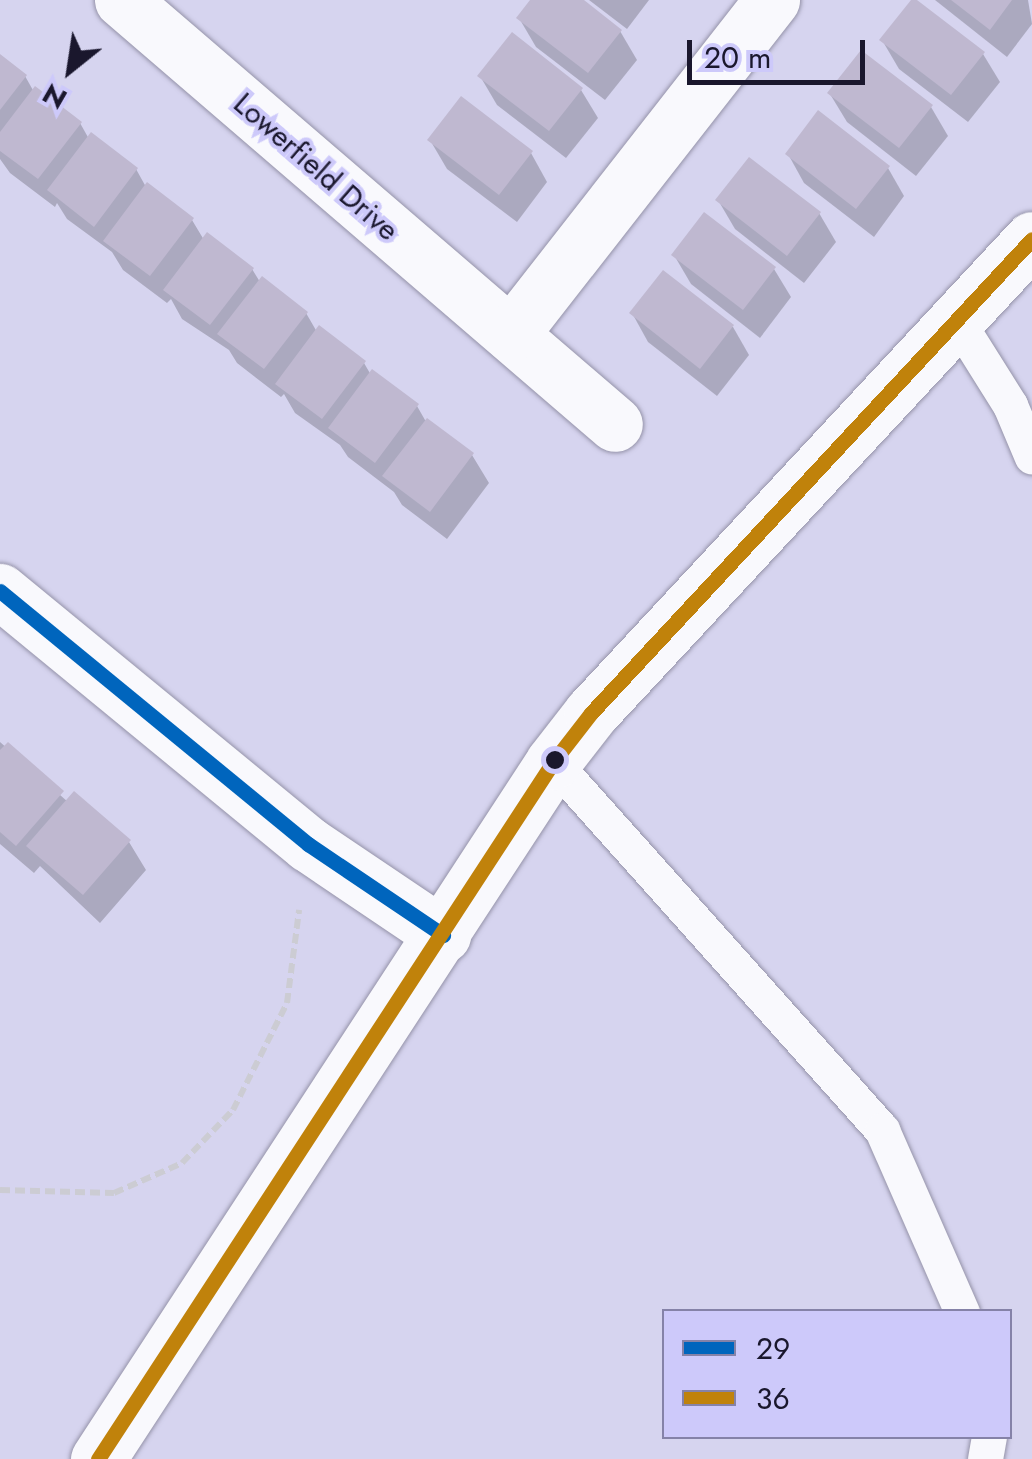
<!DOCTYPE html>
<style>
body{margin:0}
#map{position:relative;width:1032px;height:1459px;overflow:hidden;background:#d6d4ef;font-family:Jost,sans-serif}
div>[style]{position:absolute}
.shadow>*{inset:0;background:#0003}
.building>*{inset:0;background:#bfb8d0}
.path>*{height:6px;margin-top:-3px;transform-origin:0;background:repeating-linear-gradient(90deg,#ccccd3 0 10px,transparent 0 15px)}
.roads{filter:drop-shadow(0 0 2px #9593a9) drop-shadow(0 0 2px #9593a9)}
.lane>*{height:35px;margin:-17.5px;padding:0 17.5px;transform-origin:17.5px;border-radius:17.5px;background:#f9f9fd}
.street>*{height:55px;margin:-27.5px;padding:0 27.5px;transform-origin:27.5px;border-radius:27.5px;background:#f9f9fd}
.bus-1>*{height:15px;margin:-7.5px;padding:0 7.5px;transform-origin:7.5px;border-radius:7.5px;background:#0065bd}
.bus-2>*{height:15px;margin:-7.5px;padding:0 7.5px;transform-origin:7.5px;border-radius:7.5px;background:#c0820b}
.dots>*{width:28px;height:28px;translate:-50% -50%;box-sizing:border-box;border:5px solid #cdc9fa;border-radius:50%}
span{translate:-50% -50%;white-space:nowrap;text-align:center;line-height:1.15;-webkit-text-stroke:8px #cdc9fa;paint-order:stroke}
.street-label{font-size:30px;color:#1a172d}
.legend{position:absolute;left:662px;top:1309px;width:350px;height:130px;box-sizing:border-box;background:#cdc9fa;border:2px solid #8582a8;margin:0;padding:12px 18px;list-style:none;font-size:30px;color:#1a172d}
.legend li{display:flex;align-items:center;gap:20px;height:50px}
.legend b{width:50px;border:2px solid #8582a8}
.north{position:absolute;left:20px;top:20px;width:100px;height:100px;-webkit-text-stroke:8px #cdc9fa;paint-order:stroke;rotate:210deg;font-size:28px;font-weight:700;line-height:40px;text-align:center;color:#1a172d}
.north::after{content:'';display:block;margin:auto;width:35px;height:45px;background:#1a172d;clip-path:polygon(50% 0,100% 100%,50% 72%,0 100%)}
.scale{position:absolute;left:687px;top:40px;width:178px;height:45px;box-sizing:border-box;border:5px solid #1a172d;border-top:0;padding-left:12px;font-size:30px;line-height:35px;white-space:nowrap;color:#1a172d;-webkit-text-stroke:8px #cdc9fa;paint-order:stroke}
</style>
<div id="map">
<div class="shadow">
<div style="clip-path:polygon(533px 0,580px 0,620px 31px,637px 60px,605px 100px,536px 47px,519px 18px)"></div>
<div style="clip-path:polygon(589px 0,649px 0,627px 29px)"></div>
<div style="clip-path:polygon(935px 0,1028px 0,1032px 24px,1007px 57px)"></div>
<div style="clip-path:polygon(882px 40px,983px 54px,1000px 82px,968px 122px,899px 69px)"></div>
<div style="clip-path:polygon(0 58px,25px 76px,34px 92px,80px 123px,89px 139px,136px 169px,146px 187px,192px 220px,204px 240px,252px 269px,260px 282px,306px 313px,317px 332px,364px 363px,371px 375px,417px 406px,425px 420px,472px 455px,489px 483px,447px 539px,402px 505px,394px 492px,348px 457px,340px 445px,295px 413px,284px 394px,281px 397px,237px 363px,229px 350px,182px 319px,171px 299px,167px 303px,123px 270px,112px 252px,67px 219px,57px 203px,55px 207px,10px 173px,0 159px)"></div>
<div style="clip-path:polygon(480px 76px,581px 90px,598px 118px,566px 158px,497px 105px)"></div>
<div style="clip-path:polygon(830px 94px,931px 107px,948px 136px,916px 176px,847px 122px)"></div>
<div style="clip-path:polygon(430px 140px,531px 153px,547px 182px,517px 222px,447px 169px)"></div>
<div style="clip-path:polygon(788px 154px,888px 168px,904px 196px,874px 237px,804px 183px)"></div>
<div style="clip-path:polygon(718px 200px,819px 213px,836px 242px,804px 283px,735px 229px)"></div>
<div style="clip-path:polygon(674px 255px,774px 269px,791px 297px,760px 338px,691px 284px)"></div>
<div style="clip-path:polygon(632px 313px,733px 327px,749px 355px,717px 396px,648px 342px)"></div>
<div style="clip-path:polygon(0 742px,68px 802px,129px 842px,146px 870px,100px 923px,40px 866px,34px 873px,0 844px)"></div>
</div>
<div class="building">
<div style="clip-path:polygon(530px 0,584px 0,622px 30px,588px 73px,516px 18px)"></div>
<div style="clip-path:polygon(911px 0,917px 0,985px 52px,951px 95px,879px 40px)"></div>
<div style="clip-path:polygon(951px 0,1012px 0,990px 30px)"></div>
<div style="clip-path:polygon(512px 32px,583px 88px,549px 131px,477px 76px)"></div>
<div style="clip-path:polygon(861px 50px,933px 105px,899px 148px,827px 93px)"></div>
<div style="clip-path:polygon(0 54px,27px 75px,0 110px)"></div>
<div style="clip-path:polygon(35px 86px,82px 122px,38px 179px,0 151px,0 132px)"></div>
<div style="clip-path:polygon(461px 96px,533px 151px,499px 195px,427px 140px)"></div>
<div style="clip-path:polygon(818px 110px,890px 166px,856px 209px,785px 154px)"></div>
<div style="clip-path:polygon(91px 132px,138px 168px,94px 227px,47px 190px)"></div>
<div style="clip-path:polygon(749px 157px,821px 212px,787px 256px,715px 200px)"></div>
<div style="clip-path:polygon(147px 182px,194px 218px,150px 276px,103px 241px)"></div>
<div style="clip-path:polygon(704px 212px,776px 267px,743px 310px,671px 255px)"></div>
<div style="clip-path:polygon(207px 232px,254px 268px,210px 325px,163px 290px)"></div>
<div style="clip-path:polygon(663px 270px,734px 325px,700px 369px,629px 313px)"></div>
<div style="clip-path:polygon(262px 276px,308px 312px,264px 369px,217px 334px)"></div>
<div style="clip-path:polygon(319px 325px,366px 361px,322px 419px,275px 384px)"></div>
<div style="clip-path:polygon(372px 369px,419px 404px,375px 463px,328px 428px)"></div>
<div style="clip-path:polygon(427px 418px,474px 453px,430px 512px,382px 476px)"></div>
<div style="clip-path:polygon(8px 742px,64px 791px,16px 846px,0 832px,0 750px)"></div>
<div style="clip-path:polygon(74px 791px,131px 840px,83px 895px,26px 846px)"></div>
</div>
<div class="path">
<div style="left:0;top:1190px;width:114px;rotate:1.5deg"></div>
<div style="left:114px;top:1193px;width:74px;rotate:-23.8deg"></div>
<div style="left:182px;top:1163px;width:74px;rotate:-46.1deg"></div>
<div style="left:233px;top:1110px;width:120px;rotate:-63.2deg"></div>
<div style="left:287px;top:1003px;width:94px;rotate:-82.6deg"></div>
</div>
<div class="roads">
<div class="lane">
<div style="left:956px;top:319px;width:102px;rotate:57.9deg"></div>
<div style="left:1010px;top:405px;width:56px;rotate:67.1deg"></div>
<div style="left:553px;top:762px;width:494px;rotate:48.2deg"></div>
<div style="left:882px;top:1130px;width:199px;rotate:66.3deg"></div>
<div style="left:985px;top:1459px;width:23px;rotate:-80deg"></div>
</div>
<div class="street">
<div style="left:122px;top:0;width:650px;rotate:40.7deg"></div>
<div style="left:511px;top:334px;width:424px;rotate:-52deg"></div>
<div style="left:0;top:591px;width:399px;rotate:39.4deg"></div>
<div style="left:308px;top:844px;width:163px;rotate:34deg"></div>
<div style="left:98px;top:1459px;width:832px;rotate:-56.86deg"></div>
<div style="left:553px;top:762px;width:62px;rotate:-52.2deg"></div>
<div style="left:591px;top:713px;width:647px;rotate:-47.07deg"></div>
</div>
</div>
<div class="bus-1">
<div style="left:0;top:591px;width:399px;rotate:39.4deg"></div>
<div style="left:308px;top:844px;width:163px;rotate:34deg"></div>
</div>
<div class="bus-2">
<div style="left:98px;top:1459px;width:832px;rotate:-56.86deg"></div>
<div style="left:553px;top:762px;width:62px;rotate:-52.2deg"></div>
<div style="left:591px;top:713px;width:647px;rotate:-47.07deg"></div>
</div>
<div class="dots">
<div style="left:555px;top:760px;background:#1a172d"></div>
</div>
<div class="street-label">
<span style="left:316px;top:167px;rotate:41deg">Lowerfield Drive</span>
</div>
<ul class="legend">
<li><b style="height:12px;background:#0065bd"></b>29</li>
<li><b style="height:12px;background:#c0820b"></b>36</li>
</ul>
<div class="north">N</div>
<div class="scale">20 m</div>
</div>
